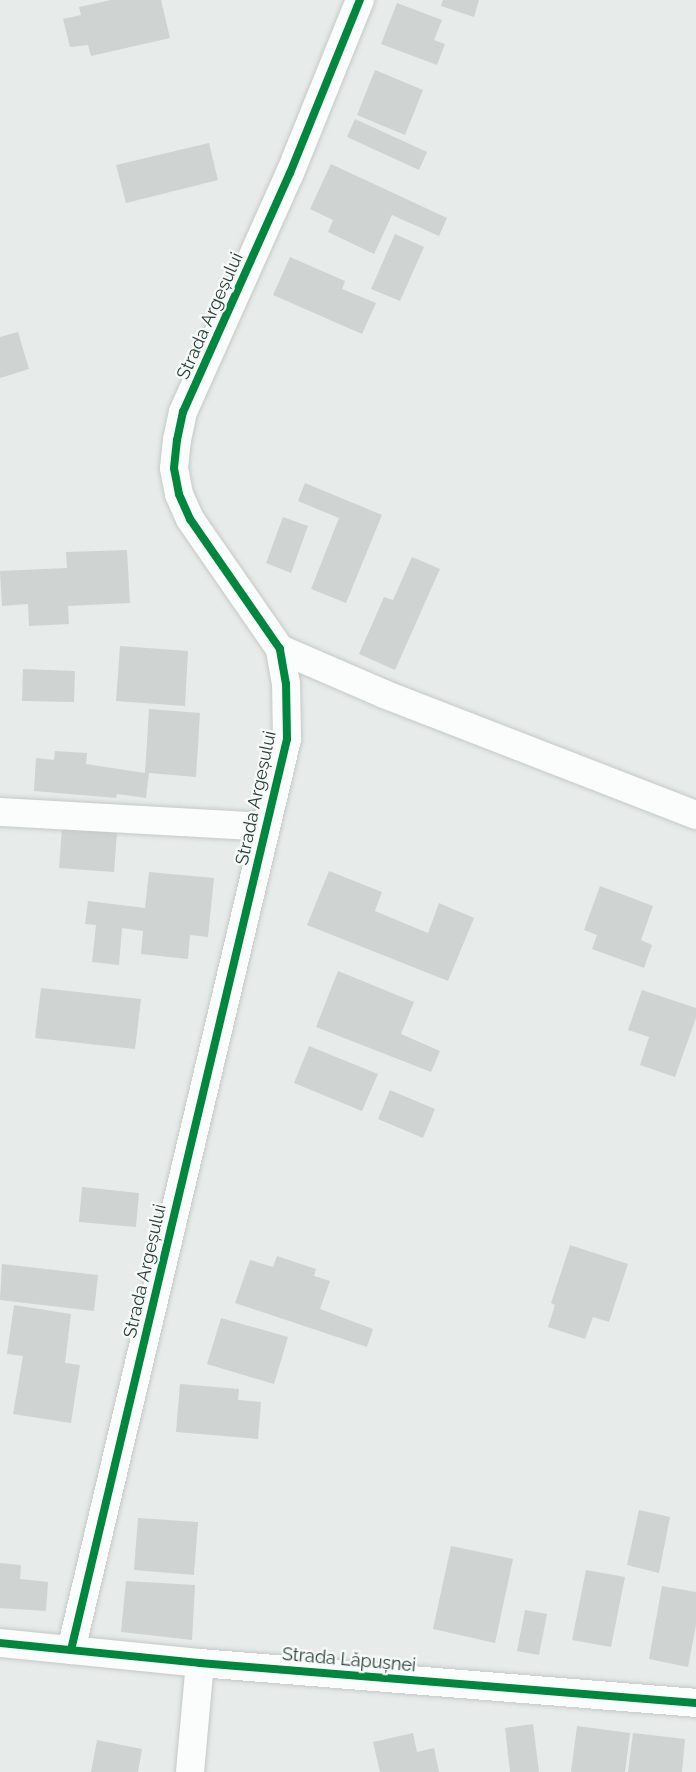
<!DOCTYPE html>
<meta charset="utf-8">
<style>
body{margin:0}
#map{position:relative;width:696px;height:1772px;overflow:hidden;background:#e7ecea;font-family:Raleway,sans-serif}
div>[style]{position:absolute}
.building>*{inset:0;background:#cfd3d2}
.roads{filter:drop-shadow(0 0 2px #c4c9c7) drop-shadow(0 0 2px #c4c9c7)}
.minor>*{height:28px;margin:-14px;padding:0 14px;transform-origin:14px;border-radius:14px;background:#fbfcfc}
.cycleway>*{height:8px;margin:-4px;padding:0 4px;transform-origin:4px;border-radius:4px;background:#00873e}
span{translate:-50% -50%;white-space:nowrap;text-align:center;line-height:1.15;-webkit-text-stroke:4.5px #f7faf9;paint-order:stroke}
.street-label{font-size:18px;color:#273e39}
</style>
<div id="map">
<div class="building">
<div style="clip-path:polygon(111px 0,161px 0,170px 38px,91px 56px,88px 45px,70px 47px,63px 19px,81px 15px,79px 7px)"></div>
<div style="clip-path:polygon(443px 0,479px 0,474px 17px,441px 6px)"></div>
<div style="clip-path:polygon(397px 3px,442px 20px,434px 40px,445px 44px,437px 65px,381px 44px)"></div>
<div style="clip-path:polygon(375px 70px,423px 90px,405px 135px,357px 115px)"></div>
<div style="clip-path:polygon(355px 119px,427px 152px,419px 170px,347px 137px)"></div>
<div style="clip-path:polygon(209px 143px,218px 180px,126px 203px,116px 165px)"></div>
<div style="clip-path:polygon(331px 164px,447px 218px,439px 236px,392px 215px,374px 254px,328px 232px,333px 220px,310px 209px)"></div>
<div style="clip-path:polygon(395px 234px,424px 247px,400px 301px,371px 289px)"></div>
<div style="clip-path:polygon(290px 257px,345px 281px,342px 289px,376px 303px,362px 334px,273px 295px)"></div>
<div style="clip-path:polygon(18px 332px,29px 369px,0 378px,0 337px)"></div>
<div style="clip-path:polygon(305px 483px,382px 515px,346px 603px,311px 589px,339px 518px,298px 501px)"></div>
<div style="clip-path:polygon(283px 517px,308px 526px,291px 573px,266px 563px)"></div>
<div style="clip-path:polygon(127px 550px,130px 603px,68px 606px,69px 624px,29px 626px,28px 604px,2px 606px,0 571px,67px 568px,66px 552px)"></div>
<div style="clip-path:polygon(412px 557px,440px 569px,395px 670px,359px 654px,384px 597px,393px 600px)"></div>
<div style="clip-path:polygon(120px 646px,188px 651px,185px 706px,116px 701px)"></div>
<div style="clip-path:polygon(23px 669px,75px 671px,74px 702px,22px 701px)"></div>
<div style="clip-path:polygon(149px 709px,200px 713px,196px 777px,149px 773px,146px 798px,117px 794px,116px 798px,34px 791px,36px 758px,54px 760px,55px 751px,87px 753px,86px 764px,145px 773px)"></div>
<div style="clip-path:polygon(62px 828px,117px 833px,114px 872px,59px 868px)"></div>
<div style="clip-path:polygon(329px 871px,382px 892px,375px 911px,428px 933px,439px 903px,474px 918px,448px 981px,307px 925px)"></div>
<div style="clip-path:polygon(149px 872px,214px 878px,208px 937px,190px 935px,188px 959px,141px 954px,143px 931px,122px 928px,119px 965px,92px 962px,96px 925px,85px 924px,88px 901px,145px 908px)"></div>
<div style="clip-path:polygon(600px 886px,653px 906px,641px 940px,652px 945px,644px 968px,592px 949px,597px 935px,584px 930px)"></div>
<div style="clip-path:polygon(338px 971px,414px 1002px,401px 1034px,440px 1051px,431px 1072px,316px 1027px)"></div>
<div style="clip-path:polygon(41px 988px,141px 999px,135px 1049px,35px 1038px)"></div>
<div style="clip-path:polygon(642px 990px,696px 1008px,696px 1018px,675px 1077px,640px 1065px,649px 1037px,628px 1030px)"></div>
<div style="clip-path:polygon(309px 1046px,378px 1074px,362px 1111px,294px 1083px)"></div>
<div style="clip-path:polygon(390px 1090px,435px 1109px,423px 1138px,378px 1119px)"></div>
<div style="clip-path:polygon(82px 1187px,139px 1193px,136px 1227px,79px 1222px)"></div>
<div style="clip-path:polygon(570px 1245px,628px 1264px,609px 1322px,593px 1317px,585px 1339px,548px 1327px,555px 1305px,551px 1303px)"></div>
<div style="clip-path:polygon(277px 1256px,316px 1269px,314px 1276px,330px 1281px,320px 1309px,373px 1329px,367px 1347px,235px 1303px,250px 1260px,273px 1267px)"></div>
<div style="clip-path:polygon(2px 1264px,98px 1275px,94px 1311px,0 1300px)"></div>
<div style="clip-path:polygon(14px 1305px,71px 1314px,65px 1363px,80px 1365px,71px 1423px,13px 1414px,23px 1356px,7px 1354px)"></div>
<div style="clip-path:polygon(221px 1318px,288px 1337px,274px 1384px,207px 1364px)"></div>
<div style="clip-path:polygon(180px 1384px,239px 1389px,238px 1400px,261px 1402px,258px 1439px,176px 1432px)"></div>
<div style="clip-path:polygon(639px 1510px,670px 1517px,659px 1573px,627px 1565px)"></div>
<div style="clip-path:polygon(138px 1518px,198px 1522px,194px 1575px,134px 1570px)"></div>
<div style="clip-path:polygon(451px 1546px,513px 1559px,495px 1643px,433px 1629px)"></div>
<div style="clip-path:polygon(0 1563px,21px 1565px,20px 1579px,48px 1582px,46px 1611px,0 1608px)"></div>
<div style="clip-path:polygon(586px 1570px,625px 1577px,611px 1647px,572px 1640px)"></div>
<div style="clip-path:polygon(126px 1581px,195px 1585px,192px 1640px,121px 1632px)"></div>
<div style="clip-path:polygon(662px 1586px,696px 1592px,696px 1625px,688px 1667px,649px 1659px)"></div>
<div style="clip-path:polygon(525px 1610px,547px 1614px,539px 1655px,517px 1651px)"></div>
<div style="clip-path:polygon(533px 1724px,539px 1772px,510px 1772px,505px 1728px)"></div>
<div style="clip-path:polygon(577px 1726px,630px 1733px,625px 1772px,571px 1772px)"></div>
<div style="clip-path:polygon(413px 1733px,417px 1752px,434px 1748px,439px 1772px,380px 1772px,373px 1742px)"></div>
<div style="clip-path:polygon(633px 1733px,685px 1739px,682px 1772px,628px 1772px)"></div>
<div style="clip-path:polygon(97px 1740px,142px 1749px,138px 1772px,91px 1772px)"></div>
</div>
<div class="roads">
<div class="minor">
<div style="left:280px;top:649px;width:113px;rotate:23.4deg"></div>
<div style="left:384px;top:694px;width:335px;rotate:21.2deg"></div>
<div style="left:0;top:812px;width:266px;rotate:3.2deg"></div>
<div style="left:0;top:1643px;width:201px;rotate:5.7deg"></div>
<div style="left:200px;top:1663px;width:498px;rotate:4.6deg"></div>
<div style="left:71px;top:1650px;width:936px;rotate:-76.66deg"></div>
<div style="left:287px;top:739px;width:55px;rotate:-91deg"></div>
<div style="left:286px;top:684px;width:36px;rotate:-100deg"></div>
<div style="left:280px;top:649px;width:158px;rotate:-124.7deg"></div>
<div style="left:190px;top:519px;width:27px;rotate:-114deg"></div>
<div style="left:179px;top:494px;width:26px;rotate:-101deg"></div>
<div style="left:174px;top:468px;width:28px;rotate:-84deg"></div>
<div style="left:177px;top:440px;width:29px;rotate:-78deg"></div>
<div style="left:183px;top:412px;width:262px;rotate:-65.9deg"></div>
<div style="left:290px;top:173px;width:187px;rotate:-68deg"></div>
<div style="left:190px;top:1772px;width:109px;rotate:-84.8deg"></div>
</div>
</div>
<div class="cycleway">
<div style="left:0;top:1643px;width:201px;rotate:5.7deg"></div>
<div style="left:200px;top:1663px;width:498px;rotate:4.6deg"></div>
<div style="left:71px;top:1650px;width:936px;rotate:-76.66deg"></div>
<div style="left:287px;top:739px;width:55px;rotate:-91deg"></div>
<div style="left:286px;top:684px;width:36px;rotate:-100deg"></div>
<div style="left:280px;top:649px;width:158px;rotate:-124.7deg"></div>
<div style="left:190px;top:519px;width:27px;rotate:-114deg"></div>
<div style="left:179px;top:494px;width:26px;rotate:-101deg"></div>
<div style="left:174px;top:468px;width:28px;rotate:-84deg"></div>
<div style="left:177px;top:440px;width:29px;rotate:-78deg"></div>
<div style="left:183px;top:412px;width:262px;rotate:-65.9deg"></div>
<div style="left:290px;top:173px;width:187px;rotate:-68deg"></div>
</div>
<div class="street-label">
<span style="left:210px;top:316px;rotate:-66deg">Strada Argeșului</span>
<span style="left:256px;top:798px;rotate:-78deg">Strada Argeșului</span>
<span style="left:145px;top:1271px;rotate:-77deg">Strada Argeșului</span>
<span style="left:349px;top:1660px;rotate:5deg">Strada Lăpușnei</span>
</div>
</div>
